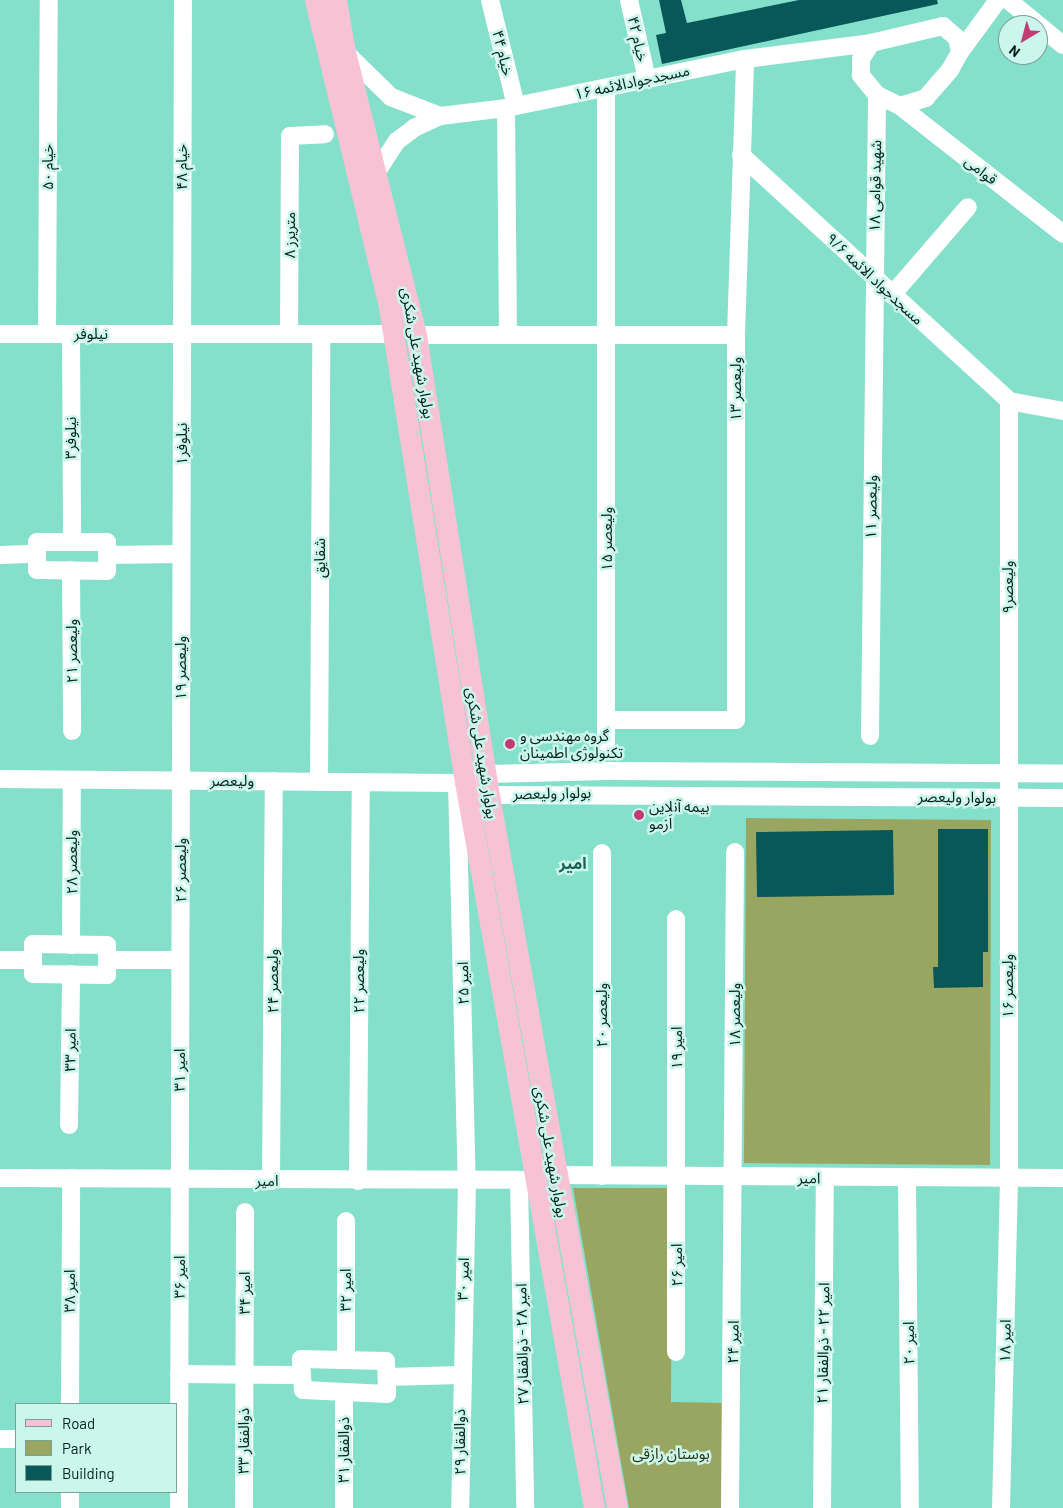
<!DOCTYPE html>
<meta charset="utf-8">
<style>
body{margin:0}
#map{position:relative;width:1063px;height:1508px;overflow:hidden;background:#84dfcb;font-family:Barlow,"Noto Sans Arabic",sans-serif}
div>[style]{position:absolute}
.green>*{inset:0;background:#98a661}
.building>*{inset:0;background:#085759}
.minor>*{height:18px;margin:-9px;padding:0 9px;transform-origin:9px;border-radius:9px;background:#fff}
.major>*{height:21px;margin:-10.5px;padding:0 10.5px;transform-origin:10.5px;border-radius:10.5px;background:#f7c3d4}
.dots>*{width:14px;height:14px;translate:-50% -50%;box-sizing:border-box;border:2px solid #cbf6eb;border-radius:50%}
span{translate:-50% -50%;white-space:nowrap;text-align:center;line-height:1.15;-webkit-text-stroke:5px #cbf6eb;paint-order:stroke}
.street-label{font-size:15px;color:#03201a}
.poi-label{font-size:15px;color:#03201a}
.left{translate:0 -50%;text-align:left}
.park-label{font-size:15px;color:#2d330e}
.neighbourhood-label{font-size:16px;color:#186255;font-weight:700}
.legend{position:absolute;left:15px;top:1403px;width:162px;height:90px;box-sizing:border-box;background:#cbf6eb;border:1px solid #7ba097;margin:0;padding:6px 9px;list-style:none;font-size:15px;color:#03201a}
.legend li{display:flex;align-items:center;gap:10px;height:25px}
.legend b{width:25px;border:1px solid #7ba097}
.north{position:absolute;left:998px;top:15px;width:50px;height:50px;box-sizing:border-box;background:#cbf6eb;border:1px solid #7ba097;border-radius:50%;rotate:217deg;font-size:14px;font-weight:700;line-height:20px;text-align:center;color:#03201a}
.north::after{content:'';display:block;margin:auto;width:18px;height:22px;background:#c33a75;clip-path:polygon(50% 0,100% 100%,50% 72%,0 100%)}
</style>
<div id="map">
<div class="green">
<div style="clip-path:polygon(746px 818px,991px 820px,990px 1165px,744px 1163px)"></div>
<div style="clip-path:polygon(573px 1188px,672px 1188px,671px 1402px,723px 1403px,722px 1508px,629px 1508px)"></div>
</div>
<div class="building">
<div style="clip-path:polygon(659px 0,681px 0,687px 23px,799px 0,937px 0,938px 4px,662px 64px,656px 35px,666px 33px)"></div>
<div style="clip-path:polygon(938px 829px,988px 829px,988px 952px,983px 952px,983px 987px,934px 988px,933px 967px,938px 967px)"></div>
<div style="clip-path:polygon(893px 830px,894px 895px,757px 897px,756px 832px)"></div>
</div>
<div class="minor">
<div style="left:490px;top:0;width:109px;rotate:76.2deg"></div>
<div style="left:629px;top:0;width:81px;rotate:77.2deg"></div>
<div style="left:1008px;top:0;width:71px;rotate:39.3deg"></div>
<div style="left:943px;top:26px;width:18px;rotate:41deg"></div>
<div style="left:957px;top:38px;width:14px;rotate:78deg"></div>
<div style="left:960px;top:52px;width:21px;rotate:119deg"></div>
<div style="left:950px;top:70px;width:37px;rotate:131deg"></div>
<div style="left:926px;top:98px;width:27px;rotate:163deg"></div>
<div style="left:900px;top:106px;width:25px;rotate:-154deg"></div>
<div style="left:877px;top:95px;width:26px;rotate:-129deg"></div>
<div style="left:861px;top:75px;width:16px;rotate:-90deg"></div>
<div style="left:861px;top:59px;width:19px;rotate:-58deg"></div>
<div style="left:871px;top:43px;width:74px;rotate:-13.3deg"></div>
<div style="left:345px;top:52px;width:64px;rotate:44.4deg"></div>
<div style="left:391px;top:97px;width:53px;rotate:21.2deg"></div>
<div style="left:960px;top:52px;width:64px;rotate:-53.8deg"></div>
<div style="left:900px;top:106px;width:207px;rotate:38.1deg"></div>
<div style="left:506px;top:108px;width:227px;rotate:89.5deg"></div>
<div style="left:741px;top:155px;width:364px;rotate:42.5deg"></div>
<div style="left:376px;top:173px;width:38px;rotate:-57deg"></div>
<div style="left:397px;top:141px;width:21px;rotate:-37deg"></div>
<div style="left:414px;top:128px;width:29px;rotate:-25deg"></div>
<div style="left:440px;top:116px;width:66px;rotate:-6.9deg"></div>
<div style="left:506px;top:108px;width:244px;rotate:-11.6deg"></div>
<div style="left:745px;top:59px;width:127px;rotate:-7.2deg"></div>
<div style="left:892px;top:295px;width:116px;rotate:-49.2deg"></div>
<div style="left:0;top:334px;width:394px"></div>
<div style="left:47px;top:334px;width:334px;rotate:-89.7deg"></div>
<div style="left:71px;top:334px;width:208px;rotate:89.7deg"></div>
<div style="left:289px;top:334px;width:198px;rotate:-89.7deg"></div>
<div style="left:290px;top:136px;width:35px;rotate:-3deg"></div>
<div style="left:416px;top:335px;width:320px"></div>
<div style="left:1009px;top:401px;width:55px;rotate:10.5deg"></div>
<div style="left:37px;top:542px;width:70px"></div>
<div style="left:107px;top:542px;width:29px;rotate:90deg"></div>
<div style="left:107px;top:571px;width:70px;rotate:-179.2deg"></div>
<div style="left:37px;top:570px;width:28px;rotate:-90deg"></div>
<div style="left:0;top:555px;width:37px;rotate:-2deg"></div>
<div style="left:107px;top:555px;width:74px;rotate:-0.8deg"></div>
<div style="left:71px;top:570px;width:161px;rotate:89.6deg"></div>
<div style="left:606px;top:720px;width:130px"></div>
<div style="left:736px;top:720px;width:385px;rotate:-90deg"></div>
<div style="left:736px;top:335px;width:276px;rotate:-88.1deg"></div>
<div style="left:870px;top:736px;width:641px;rotate:-89.37deg"></div>
<div style="left:606px;top:743px;width:655px;rotate:-90deg"></div>
<div style="left:0;top:779px;width:457px;rotate:0.5deg"></div>
<div style="left:457px;top:783px;width:29px;rotate:-18deg"></div>
<div style="left:485px;top:774px;width:121px;rotate:-1.4deg"></div>
<div style="left:606px;top:771px;width:457px;rotate:0.3deg"></div>
<div style="left:319px;top:782px;width:448px;rotate:-89.7deg"></div>
<div style="left:457px;top:783px;width:400px;rotate:88.6deg"></div>
<div style="left:467px;top:1183px;width:325px;rotate:91.2deg"></div>
<div style="left:479px;top:789px;width:12px;rotate:31deg"></div>
<div style="left:489px;top:795px;width:574px;rotate:0.3deg"></div>
<div style="left:676px;top:919px;width:433px;rotate:90deg"></div>
<div style="left:33px;top:944px;width:74px;rotate:0.8deg"></div>
<div style="left:107px;top:945px;width:30px;rotate:90deg"></div>
<div style="left:107px;top:975px;width:74px;rotate:-179.2deg"></div>
<div style="left:33px;top:974px;width:30px;rotate:-90deg"></div>
<div style="left:71px;top:945px;width:165px;rotate:-89.7deg"></div>
<div style="left:0;top:960px;width:33px"></div>
<div style="left:107px;top:960px;width:73px"></div>
<div style="left:69px;top:1125px;width:151px;rotate:-89.2deg"></div>
<div style="left:555px;top:1175px;width:508px;rotate:0.34deg"></div>
<div style="left:602px;top:1176px;width:323px;rotate:-90deg"></div>
<div style="left:0;top:1178px;width:534px;rotate:0.21deg"></div>
<div style="left:907px;top:1179px;width:329px;rotate:89.5deg"></div>
<div style="left:271px;top:1181px;width:400px;rotate:-89.6deg"></div>
<div style="left:358px;top:1181px;width:399px;rotate:-89.6deg"></div>
<div style="left:519px;top:1181px;width:327px;rotate:88.9deg"></div>
<div style="left:301px;top:1359px;width:85px;rotate:1.3deg"></div>
<div style="left:386px;top:1361px;width:33px;rotate:88deg"></div>
<div style="left:387px;top:1394px;width:84px;rotate:-177.3deg"></div>
<div style="left:303px;top:1390px;width:31px;rotate:-94deg"></div>
<div style="left:346px;top:1360px;width:139px;rotate:-90deg"></div>
<div style="left:179px;top:1374px;width:123px;rotate:0.5deg"></div>
<div style="left:387px;top:1377px;width:73px;rotate:-1.6deg"></div>
<div style="left:70px;top:1404px;width:226px;rotate:-89.7deg"></div>
<div style="left:0;top:1439px;width:16px"></div>
<div style="left:70px;top:1508px;width:16px;rotate:-90deg"></div>
<div style="left:179px;top:1508px;width:1508px;rotate:-89.85deg"></div>
<div style="left:244px;top:1508px;width:296px;rotate:-89.8deg"></div>
<div style="left:344px;top:1508px;width:115px;rotate:-90deg"></div>
<div style="left:730px;top:1508px;width:656px;rotate:-89.56deg"></div>
<div style="left:822px;top:1508px;width:330px;rotate:-89.5deg"></div>
<div style="left:1001px;top:1508px;width:333px;rotate:-88.6deg"></div>
<div style="left:1009px;top:1175px;width:774px;rotate:-90deg"></div>
</div>
<div class="major">
<div style="left:315px;top:0;width:310px;rotate:76.4deg"></div>
<div style="left:388px;top:301px;width:487px;rotate:80.9deg"></div>
<div style="left:465px;top:782px;width:737px;rotate:79.92deg"></div>
<div style="left:336px;top:0;width:53px;rotate:80.2deg"></div>
<div style="left:345px;top:52px;width:292px;rotate:75.9deg"></div>
<div style="left:416px;top:335px;width:466px;rotate:81deg"></div>
<div style="left:489px;top:795px;width:724px;rotate:79.82deg"></div>
</div>
<div class="dots">
<div style="left:510px;top:744px;background:#c33a75"></div>
<div style="left:639px;top:815px;background:#c33a75"></div>
</div>
<div class="street-label">
<span style="left:638px;top:39px;rotate:77deg">خیام ۴۲</span>
<span style="left:503px;top:53px;rotate:76deg">خیام ۴۴</span>
<span style="left:632px;top:82px;rotate:-12deg">مسجدجوادالائمه ۱۶</span>
<span style="left:48px;top:167px;rotate:-90deg">خیام ۵۰</span>
<span style="left:182px;top:167px;rotate:-90deg">خیام ۴۸</span>
<span style="left:981px;top:170px;rotate:38deg">قوامی</span>
<span style="left:875px;top:186px;rotate:-89deg">شهید قوامی ۱۸</span>
<span style="left:290px;top:235px;rotate:-90deg">۸ متریرز</span>
<span style="left:875px;top:279px;rotate:43deg">مسجدجواد الائمه ۹/۶</span>
<span style="left:91px;top:334px">نیلوفر</span>
<span style="left:418px;top:353px;rotate:80deg">بولوار شهید علی شکری</span>
<span style="left:736px;top:389px;rotate:-90deg">ولیعصر ۱۳</span>
<span style="left:71px;top:438px;rotate:-90deg">نیلوفر۳</span>
<span style="left:182px;top:444px;rotate:-90deg">نیلوفر۱</span>
<span style="left:871px;top:507px;rotate:-89deg">ولیعصر ۱۱</span>
<span style="left:607px;top:539px;rotate:-90deg">ولیعصر ۱۵</span>
<span style="left:320px;top:558px;rotate:-90deg">شقایق</span>
<span style="left:1008px;top:587px;rotate:-90deg">ولیعصر۹</span>
<span style="left:72px;top:651px;rotate:-90deg">ولیعصر ۲۱</span>
<span style="left:181px;top:668px;rotate:-90deg">ولیعصر ۱۹</span>
<span style="left:482px;top:753px;rotate:81deg">بولوار شهید علی شکری</span>
<span style="left:232px;top:781px">ولیعصر</span>
<span style="left:552px;top:793px;rotate:-1deg">بولوار ولیعصر</span>
<span style="left:957px;top:797px;rotate:1deg">بولوار ولیعصر</span>
<span style="left:72px;top:862px;rotate:-90deg">ولیعصر ۲۸</span>
<span style="left:181px;top:870px;rotate:-90deg">ولیعصر ۲۶</span>
<span style="left:273px;top:981px;rotate:-90deg">ولیعصر ۲۴</span>
<span style="left:359px;top:981px;rotate:-90deg">ولیعصر ۲۲</span>
<span style="left:463px;top:983px;rotate:-91deg">امیر ۲۵</span>
<span style="left:1008px;top:986px;rotate:-90deg">ولیعصر ۱۶</span>
<span style="left:602px;top:1015px;rotate:-90deg">ولیعصر ۲۰</span>
<span style="left:735px;top:1015px;rotate:-90deg">ولیعصر ۱۸</span>
<span style="left:677px;top:1048px;rotate:-90deg">امیر ۱۹</span>
<span style="left:70px;top:1050px;rotate:-89deg">امیر ۳۳</span>
<span style="left:180px;top:1070px;rotate:-90deg">امیر ۳۱</span>
<span style="left:551px;top:1152px;rotate:80deg">بولوار شهید علی شکری</span>
<span style="left:809px;top:1178px;rotate:1deg">امیر</span>
<span style="left:267px;top:1181px">امیر</span>
<span style="left:677px;top:1265px;rotate:-90deg">امیر ۲۶</span>
<span style="left:180px;top:1277px;rotate:-90deg">امیر ۳۶</span>
<span style="left:463px;top:1279px;rotate:-88deg">امیر ۳۰</span>
<span style="left:346px;top:1290px;rotate:-90deg">امیر ۳۲</span>
<span style="left:70px;top:1291px;rotate:-90deg">امیر ۳۸</span>
<span style="left:245px;top:1293px;rotate:-90deg">امیر ۳۴</span>
<span style="left:1005px;top:1341px;rotate:-89deg">امیر ۱۸</span>
<span style="left:733px;top:1342px;rotate:-89deg">امیر ۲۴</span>
<span style="left:823px;top:1343px;rotate:-89deg">امیر ۲۲ - ذوالفقار ۲۱</span>
<span style="left:909px;top:1343px;rotate:-90deg">امیر ۲۰</span>
<span style="left:522px;top:1344px;rotate:-91deg">امیر ۲۸ - ذوالفقار ۲۷</span>
<span style="left:244px;top:1441px;rotate:-90deg">ذوالفقار ۳۳</span>
<span style="left:460px;top:1442px;rotate:-90deg">ذوالفقار ۲۹</span>
<span style="left:344px;top:1450px;rotate:-90deg">ذوالفقار ۳۱</span>
</div>
<div class="poi-label">
<span class="left" style="left:520px;top:744px">گروه مهندسی و<br>تکنولوژی اطمینان</span>
<span class="left" style="left:649px;top:815px">بیمه آنلاین<br>اَزمو</span>
</div>
<div class="park-label">
<span style="left:671px;top:1454px">بوستان رازقی</span>
</div>
<div class="neighbourhood-label">
<span style="left:573px;top:863px">امیر</span>
</div>
<ul class="legend">
<li><b style="height:6px;background:#f7c3d4"></b>Road</li>
<li><b style="height:14px;background:#98a661"></b>Park</li>
<li><b style="height:14px;background:#085759"></b>Building</li>
</ul>
<div class="north">N</div>
</div>
